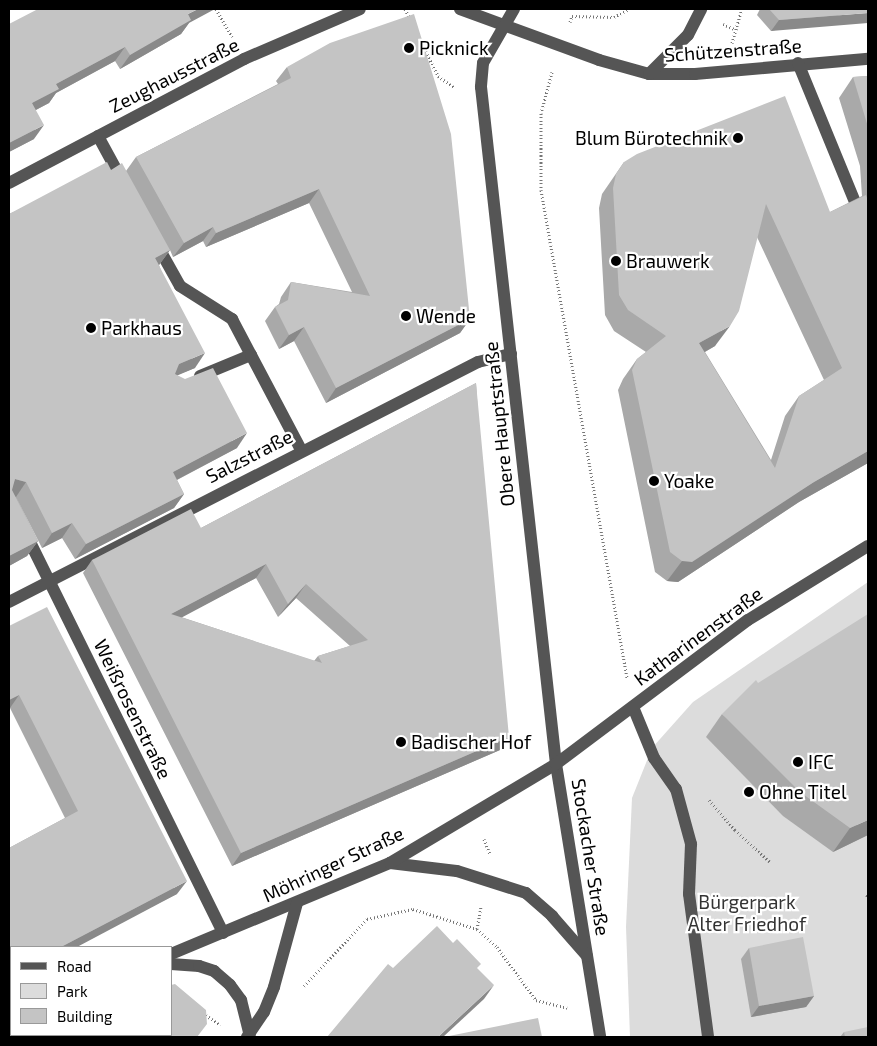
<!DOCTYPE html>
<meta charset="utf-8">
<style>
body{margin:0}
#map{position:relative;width:877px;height:1046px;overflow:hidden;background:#fff;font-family:"Exo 2",sans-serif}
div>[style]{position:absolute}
.green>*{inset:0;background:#dcdcdc}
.path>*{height:3px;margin-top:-1.5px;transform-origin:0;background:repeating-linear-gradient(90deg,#777 0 1px,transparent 0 3.5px)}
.minor>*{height:12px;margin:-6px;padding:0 6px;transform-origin:6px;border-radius:6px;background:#555}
.wall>*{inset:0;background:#a9a9a9}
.shaded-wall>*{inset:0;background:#898989}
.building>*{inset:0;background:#c4c4c4}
.dots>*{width:14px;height:14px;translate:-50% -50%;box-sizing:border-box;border:2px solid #fff;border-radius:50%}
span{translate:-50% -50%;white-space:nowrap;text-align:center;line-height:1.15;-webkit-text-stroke:4.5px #fff;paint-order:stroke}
.poi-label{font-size:19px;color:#000}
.left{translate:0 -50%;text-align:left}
.right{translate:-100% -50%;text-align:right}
.street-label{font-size:19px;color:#000}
.park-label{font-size:19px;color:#333}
.frame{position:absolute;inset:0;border:10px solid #000;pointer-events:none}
.legend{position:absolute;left:10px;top:946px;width:162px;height:90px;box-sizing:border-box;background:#fff;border:1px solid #999;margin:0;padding:6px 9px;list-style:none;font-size:15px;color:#000}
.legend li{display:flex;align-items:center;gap:10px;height:25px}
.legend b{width:25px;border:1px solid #999}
</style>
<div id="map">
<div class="green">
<div style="clip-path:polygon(868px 582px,868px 1037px,630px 1037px,626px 927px,632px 798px,652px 748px,693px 702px)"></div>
</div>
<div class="path">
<div style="left:216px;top:9px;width:32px;rotate:60deg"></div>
<div style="left:405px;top:9px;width:11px;rotate:63deg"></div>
<div style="left:570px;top:22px;width:6px;rotate:-72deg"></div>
<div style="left:572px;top:16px;width:42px;rotate:1.4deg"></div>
<div style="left:614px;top:17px;width:17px;rotate:-28deg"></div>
<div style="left:723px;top:24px;width:12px;rotate:24deg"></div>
<div style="left:732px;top:43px;width:35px;rotate:-74deg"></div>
<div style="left:424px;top:48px;width:31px;rotate:63deg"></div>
<div style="left:438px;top:76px;width:19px;rotate:35deg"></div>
<div style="left:552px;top:72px;width:42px;rotate:105deg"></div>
<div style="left:541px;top:113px;width:77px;rotate:90deg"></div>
<div style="left:541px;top:190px;width:495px;rotate:80deg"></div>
<div style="left:709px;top:800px;width:40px;rotate:49deg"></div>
<div style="left:735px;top:830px;width:47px;rotate:42.4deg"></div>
<div style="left:484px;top:839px;width:16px;rotate:68deg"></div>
<div style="left:866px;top:895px;width:2px;rotate:27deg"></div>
<div style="left:477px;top:929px;width:22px;rotate:-80deg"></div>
<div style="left:304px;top:986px;width:92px;rotate:-46.8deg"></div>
<div style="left:367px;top:919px;width:47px;rotate:-12.3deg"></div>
<div style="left:413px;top:909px;width:67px;rotate:17.4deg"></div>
<div style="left:477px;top:929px;width:27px;rotate:42deg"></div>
<div style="left:497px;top:947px;width:66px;rotate:53.7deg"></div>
<div style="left:536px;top:1000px;width:32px;rotate:14deg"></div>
<div style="left:203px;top:1013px;width:21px;rotate:35deg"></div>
</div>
<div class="minor">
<div style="left:460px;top:9px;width:148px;rotate:20.1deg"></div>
<div style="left:599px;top:60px;width:52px;rotate:15.6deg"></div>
<div style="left:649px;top:74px;width:46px"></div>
<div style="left:695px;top:74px;width:174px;rotate:-5deg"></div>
<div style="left:514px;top:9px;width:62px;rotate:119.9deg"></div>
<div style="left:483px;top:63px;width:24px;rotate:95deg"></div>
<div style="left:481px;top:87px;width:681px;rotate:83.68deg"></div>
<div style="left:556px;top:764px;width:277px;rotate:80.8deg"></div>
<div style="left:798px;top:63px;width:185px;rotate:67.7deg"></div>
<div style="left:649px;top:74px;width:55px;rotate:-45deg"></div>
<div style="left:688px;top:35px;width:29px;rotate:-63deg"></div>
<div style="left:98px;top:136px;width:52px;rotate:61.5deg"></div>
<div style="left:9px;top:183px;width:266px;rotate:-27.8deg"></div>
<div style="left:244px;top:59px;width:126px;rotate:-23.3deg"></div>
<div style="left:156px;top:243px;width:49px;rotate:60.8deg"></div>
<div style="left:180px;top:286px;width:62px;rotate:32.4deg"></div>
<div style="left:232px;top:319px;width:41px;rotate:62.2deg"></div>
<div style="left:200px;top:376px;width:55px;rotate:-22.4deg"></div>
<div style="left:251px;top:355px;width:107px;rotate:62.2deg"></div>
<div style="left:26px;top:534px;width:445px;rotate:63.7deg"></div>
<div style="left:9px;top:602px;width:527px;rotate:-27.1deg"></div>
<div style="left:478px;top:362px;width:34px;rotate:-14deg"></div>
<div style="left:633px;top:707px;width:55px;rotate:67.6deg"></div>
<div style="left:654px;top:758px;width:38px;rotate:55deg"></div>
<div style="left:676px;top:789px;width:57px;rotate:74.7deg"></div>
<div style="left:691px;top:844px;width:50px;rotate:92.3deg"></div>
<div style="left:689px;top:894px;width:144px;rotate:82.4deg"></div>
<div style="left:390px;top:863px;width:67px;rotate:6.8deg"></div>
<div style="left:457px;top:871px;width:72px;rotate:17.7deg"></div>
<div style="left:526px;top:893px;width:35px;rotate:41deg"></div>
<div style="left:552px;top:916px;width:53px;rotate:48.8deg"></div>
<div style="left:171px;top:954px;width:237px;rotate:-22.6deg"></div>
<div style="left:390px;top:863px;width:193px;rotate:-30.8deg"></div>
<div style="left:556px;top:764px;width:240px;rotate:-36.9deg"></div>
<div style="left:748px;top:620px;width:141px;rotate:-31.7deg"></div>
<div style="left:171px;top:964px;width:28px;rotate:4deg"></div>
<div style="left:199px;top:966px;width:16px;rotate:18deg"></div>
<div style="left:214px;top:971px;width:21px;rotate:41deg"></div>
<div style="left:230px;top:985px;width:19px;rotate:54deg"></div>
<div style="left:241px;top:1000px;width:36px;rotate:76deg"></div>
<div style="left:9px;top:1006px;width:2px"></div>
<div style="left:247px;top:1037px;width:30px;rotate:-56deg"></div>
<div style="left:264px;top:1012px;width:27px;rotate:-68deg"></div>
<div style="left:274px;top:987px;width:87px;rotate:-74.7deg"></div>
</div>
<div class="wall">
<div style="clip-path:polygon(760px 9px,868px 9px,771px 31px,757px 15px)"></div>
<div style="clip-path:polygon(189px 23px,181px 34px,120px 69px,115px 61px,56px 93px,49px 103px,36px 110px,34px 139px,9px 152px,9px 24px)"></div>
<div style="clip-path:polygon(287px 67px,470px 319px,460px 333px,326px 403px,294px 341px,279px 349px,265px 321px,275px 307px,279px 304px,281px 297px,291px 282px,352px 292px,309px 203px,206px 247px,203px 241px,173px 257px,170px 250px,159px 265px,195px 368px,177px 375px,237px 448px,177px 480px,184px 494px,174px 508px,75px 559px,62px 538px,42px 548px,16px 497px,38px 541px,27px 556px,9px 566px,9px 214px,111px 170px,126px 171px,136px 157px,278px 84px,276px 81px)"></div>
<div style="clip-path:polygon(evenodd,868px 76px,868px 463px,799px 502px,678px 582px,667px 581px,655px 572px,618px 390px,623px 379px,637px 359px,646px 352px,614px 331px,605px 315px,599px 208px,602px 194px,624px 162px,830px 212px,862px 196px,860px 166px,839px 98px,853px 77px,868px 76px,757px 237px,824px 380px,799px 396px,785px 416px,771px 460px,705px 352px,715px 346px,757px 237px)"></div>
<div style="clip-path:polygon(evenodd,476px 383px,500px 750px,232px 866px,83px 573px,92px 560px,201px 528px,476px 383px,256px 578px,278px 617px,296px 598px,350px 646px,318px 656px,314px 661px,181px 617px,256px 578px)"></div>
<div style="clip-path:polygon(9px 626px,177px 894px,9px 977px,9px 848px,65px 818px,10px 708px)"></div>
<div style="clip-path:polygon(722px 714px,868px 835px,833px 852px,783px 816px,706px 737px)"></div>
<div style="clip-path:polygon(749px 948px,814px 996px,806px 1007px,751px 1017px,741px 959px)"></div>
<div style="clip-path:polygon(844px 1032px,868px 1037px,840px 1037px)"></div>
</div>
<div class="shaded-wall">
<div style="clip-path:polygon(198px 9px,215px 9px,189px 23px,181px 34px,120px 69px,130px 55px,188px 14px)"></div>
<div style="clip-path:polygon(868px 13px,868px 23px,771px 31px,779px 20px)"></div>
<div style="clip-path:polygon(125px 47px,115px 61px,56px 93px,49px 103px,22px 117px,32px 103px,56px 84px)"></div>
<div style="clip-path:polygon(44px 125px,34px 139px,9px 152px,9px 143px)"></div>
<div style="clip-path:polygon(319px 189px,309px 203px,206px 247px,216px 233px)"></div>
<div style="clip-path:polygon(213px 227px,203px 241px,173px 257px,184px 243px)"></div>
<div style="clip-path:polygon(170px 250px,159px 265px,155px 258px)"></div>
<div style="clip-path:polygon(470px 319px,460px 333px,326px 403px,336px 388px)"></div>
<div style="clip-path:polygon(730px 326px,715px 346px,685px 363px,699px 343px)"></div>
<div style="clip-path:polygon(304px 327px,294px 341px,279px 349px,289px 335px)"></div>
<div style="clip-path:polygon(205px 353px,195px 368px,169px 379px,179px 364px)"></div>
<div style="clip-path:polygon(247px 433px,237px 448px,163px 487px,173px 472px)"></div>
<div style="clip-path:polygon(868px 451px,868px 463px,799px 502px,678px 582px,667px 581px,682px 561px,814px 482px)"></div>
<div style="clip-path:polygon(15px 479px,26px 482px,16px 497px,9px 495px)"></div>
<div style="clip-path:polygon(184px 494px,174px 508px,75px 559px,86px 544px)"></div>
<div style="clip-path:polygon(72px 523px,62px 538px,42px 548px,52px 533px)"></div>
<div style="clip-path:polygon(38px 541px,27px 556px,9px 566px,9px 556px)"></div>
<div style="clip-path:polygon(266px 564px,256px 578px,162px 628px,171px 614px)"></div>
<div style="clip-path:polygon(306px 584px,296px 598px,278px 617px,288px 604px)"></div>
<div style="clip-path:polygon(19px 695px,10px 708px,9px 709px,9px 700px)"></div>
<div style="clip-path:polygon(509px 737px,500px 750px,232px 866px,241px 853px)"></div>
<div style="clip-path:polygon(868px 820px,868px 835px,833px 852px,850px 828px)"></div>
<div style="clip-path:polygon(187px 881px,177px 894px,77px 947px,61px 947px)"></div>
<div style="clip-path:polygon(9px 966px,11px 966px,11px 976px,9px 977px)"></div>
<div style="clip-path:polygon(494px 985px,484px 999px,443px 1037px,438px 1037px)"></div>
<div style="clip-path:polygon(814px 996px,806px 1007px,751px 1017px,759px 1006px)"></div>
</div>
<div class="building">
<div style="clip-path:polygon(38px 9px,198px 9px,188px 14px,191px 20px,130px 55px,125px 47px,56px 84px,59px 89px,32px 103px,44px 125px,9px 143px,9px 24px)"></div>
<div style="clip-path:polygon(769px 9px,868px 9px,868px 13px,779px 20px)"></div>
<div style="clip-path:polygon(414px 14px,451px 134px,470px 319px,336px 388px,304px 327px,289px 335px,275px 307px,288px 300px,291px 282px,370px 296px,319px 189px,216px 233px,213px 227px,184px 243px,136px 157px,291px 78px,287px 67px,330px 43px)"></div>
<div style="clip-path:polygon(868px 76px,868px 127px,853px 77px)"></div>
<div style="clip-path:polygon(evenodd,785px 96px,830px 212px,866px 195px,868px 201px,868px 451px,814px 482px,692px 562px,682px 561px,670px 552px,632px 370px,637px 359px,666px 336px,628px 310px,619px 295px,613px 188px,616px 174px,624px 162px,637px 154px,785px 96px,766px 204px,842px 368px,799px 396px,775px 468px,699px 343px,730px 326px,739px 311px,766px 204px)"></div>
<div style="clip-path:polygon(107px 162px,111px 170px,122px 163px,170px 250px,155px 258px,205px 353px,179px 364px,175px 374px,185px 379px,213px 368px,247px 433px,173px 472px,184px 494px,86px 544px,72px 523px,52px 533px,26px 482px,15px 479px,12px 490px,38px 541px,9px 556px,9px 214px)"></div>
<div style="clip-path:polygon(evenodd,476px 383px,509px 737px,241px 853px,92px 560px,191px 509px,201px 528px,476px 383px,266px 564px,288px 604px,306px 584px,368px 640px,318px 656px,322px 663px,171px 614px,266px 564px)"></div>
<div style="clip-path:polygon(47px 607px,187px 881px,61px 947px,11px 947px,11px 966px,9px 966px,9px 848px,78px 811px,19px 695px,9px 700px,9px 626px)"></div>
<div style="clip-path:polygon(868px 614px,868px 820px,850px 828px,800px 792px,722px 714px,756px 680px,758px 683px)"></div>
<div style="clip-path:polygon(437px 926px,453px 943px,457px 939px,481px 964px,477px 968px,494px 985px,438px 1037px,327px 1037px,388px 964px,393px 968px)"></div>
<div style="clip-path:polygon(803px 937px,814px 996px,759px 1006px,749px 948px)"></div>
<div style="clip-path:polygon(175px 984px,206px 1010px,207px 1024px,197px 1037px,121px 1037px,123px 1035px,171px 1035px,171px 985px)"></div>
<div style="clip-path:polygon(538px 1018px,542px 1037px,444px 1037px)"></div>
<div style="clip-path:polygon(868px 1027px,868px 1037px,845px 1037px,844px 1032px)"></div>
</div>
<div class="dots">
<div style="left:409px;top:48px;background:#000"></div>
<div style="left:738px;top:138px;background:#000"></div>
<div style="left:616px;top:261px;background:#000"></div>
<div style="left:406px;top:316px;background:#000"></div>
<div style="left:91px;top:328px;background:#000"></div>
<div style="left:654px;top:481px;background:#000"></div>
<div style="left:401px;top:742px;background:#000"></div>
<div style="left:798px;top:762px;background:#000"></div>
<div style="left:749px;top:792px;background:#000"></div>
</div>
<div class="poi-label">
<span class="left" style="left:419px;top:48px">Picknick</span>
<span class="right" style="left:728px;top:138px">Blum Bürotechnik</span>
<span class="left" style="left:626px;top:261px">Brauwerk</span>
<span class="left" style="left:416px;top:316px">Wende</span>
<span class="left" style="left:101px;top:328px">Parkhaus</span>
<span class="left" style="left:664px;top:481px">Yoake</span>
<span class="left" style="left:411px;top:742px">Badischer Hof</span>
<span class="left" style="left:808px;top:762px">IFC</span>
<span class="left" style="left:759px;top:792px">Ohne Titel</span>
</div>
<div class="street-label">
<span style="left:733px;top:50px;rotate:-4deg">Schützenstraße</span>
<span style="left:174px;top:75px;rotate:-27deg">Zeughausstraße</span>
<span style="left:499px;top:424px;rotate:-96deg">Obere Hauptstraße</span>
<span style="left:249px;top:456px;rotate:-27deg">Salzstraße</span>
<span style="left:698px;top:636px;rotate:-36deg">Katharinenstraße</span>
<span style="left:133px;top:709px;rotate:64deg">Weißrosenstraße</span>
<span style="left:591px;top:857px;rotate:81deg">Stockacher Straße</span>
<span style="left:333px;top:864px;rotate:-25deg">Möhringer Straße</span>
</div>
<div class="park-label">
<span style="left:747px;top:913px">Bürgerpark<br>Alter Friedhof</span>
</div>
<div class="frame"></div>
<ul class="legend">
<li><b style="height:6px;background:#555"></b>Road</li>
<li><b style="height:14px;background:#dcdcdc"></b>Park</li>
<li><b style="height:14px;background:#c4c4c4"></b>Building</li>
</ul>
</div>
